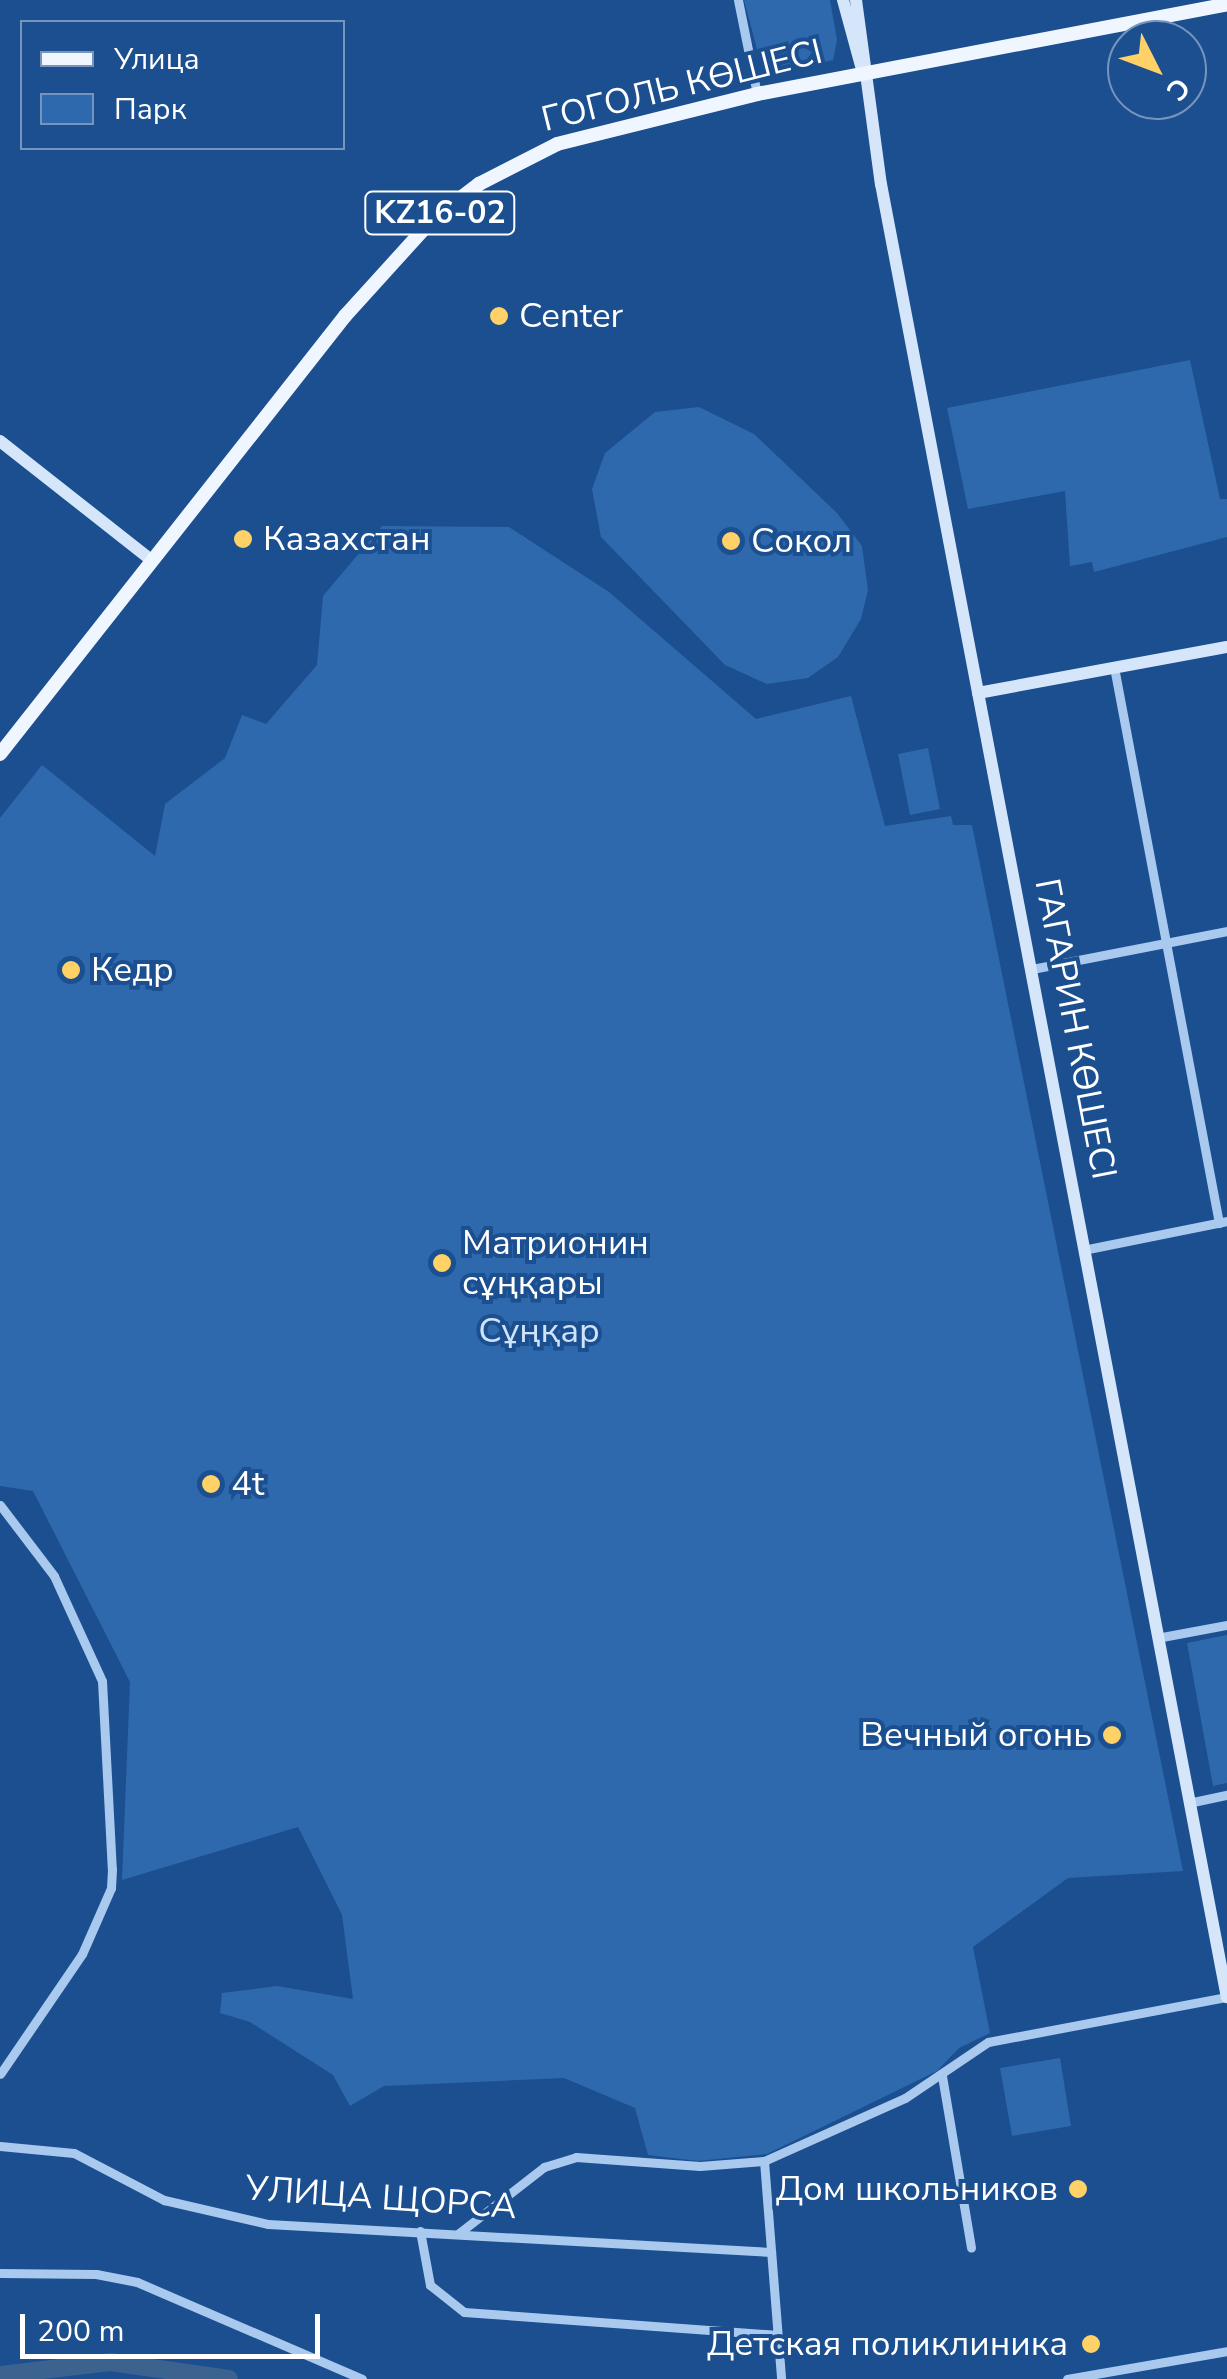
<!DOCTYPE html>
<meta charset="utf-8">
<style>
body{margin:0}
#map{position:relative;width:1227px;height:2379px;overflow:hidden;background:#1b4f8f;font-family:"Nunito Sans",sans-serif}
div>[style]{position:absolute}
.green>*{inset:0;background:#2e69ad}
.river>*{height:18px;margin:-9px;padding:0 9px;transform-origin:9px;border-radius:9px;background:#3c6290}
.street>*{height:9px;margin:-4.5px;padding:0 4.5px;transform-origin:4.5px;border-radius:4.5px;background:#a9c9ee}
.secondary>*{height:12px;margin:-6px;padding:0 6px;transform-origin:6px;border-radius:6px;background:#d6e6fa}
.primary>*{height:14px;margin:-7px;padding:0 7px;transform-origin:7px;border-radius:7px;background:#f0f6ff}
.dots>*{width:28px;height:28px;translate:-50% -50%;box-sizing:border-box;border:5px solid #1b4f8f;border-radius:50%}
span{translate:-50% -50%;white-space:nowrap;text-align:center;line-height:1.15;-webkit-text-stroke:8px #1b4f8f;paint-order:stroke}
.shield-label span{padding:2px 8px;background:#1b4f8f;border:2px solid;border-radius:8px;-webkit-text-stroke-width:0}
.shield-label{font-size:32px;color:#fff;font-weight:700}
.street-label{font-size:35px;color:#fff}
.poi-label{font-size:35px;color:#fff}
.left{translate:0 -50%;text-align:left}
.right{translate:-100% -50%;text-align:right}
.park-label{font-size:35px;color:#cfe3fa}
.legend{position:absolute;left:20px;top:20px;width:325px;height:130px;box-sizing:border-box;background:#1b4f8f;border:2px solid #7695bc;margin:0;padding:12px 18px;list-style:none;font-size:30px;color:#fff}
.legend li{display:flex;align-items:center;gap:20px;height:50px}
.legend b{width:50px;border:2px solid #7695bc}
.north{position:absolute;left:1107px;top:20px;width:100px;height:100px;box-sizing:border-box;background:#1b4f8f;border:2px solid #7695bc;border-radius:50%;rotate:132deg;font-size:28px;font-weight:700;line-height:40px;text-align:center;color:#fff}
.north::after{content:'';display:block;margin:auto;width:35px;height:45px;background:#ffd166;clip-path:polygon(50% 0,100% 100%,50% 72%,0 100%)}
.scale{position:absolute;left:20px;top:2314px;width:300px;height:45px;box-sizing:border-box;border:5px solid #fff;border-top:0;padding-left:12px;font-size:30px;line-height:35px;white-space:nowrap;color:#fff;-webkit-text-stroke:8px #1b4f8f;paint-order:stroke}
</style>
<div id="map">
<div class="green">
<div style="clip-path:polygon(744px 0,830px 0,837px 40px,833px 60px,764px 76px)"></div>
<div style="clip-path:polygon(1190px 360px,1220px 499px,1227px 499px,1227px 537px,1094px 572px,1092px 562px,1070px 566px,1065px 491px,968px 509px,947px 408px)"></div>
<div style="clip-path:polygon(699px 407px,754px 434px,837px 513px,862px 546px,868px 590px,861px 619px,838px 657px,808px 678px,767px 684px,725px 665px,601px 537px,592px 489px,605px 453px,655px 412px)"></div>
<div style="clip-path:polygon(382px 526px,509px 527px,609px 592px,756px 719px,851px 696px,885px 826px,951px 816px,953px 825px,972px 825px,1183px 1871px,1068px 1878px,973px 1947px,990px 2033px,959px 2048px,937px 2071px,767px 2154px,698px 2161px,648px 2155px,635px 2108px,564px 2078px,384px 2086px,350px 2106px,333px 2075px,250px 2022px,220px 2013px,222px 1993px,277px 1986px,353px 1999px,342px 1915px,298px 1827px,122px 1880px,130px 1682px,33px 1491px,0 1486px,0 818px,42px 765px,155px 856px,165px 804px,225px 758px,242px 715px,266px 724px,317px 665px,323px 596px)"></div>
<div style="clip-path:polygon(928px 748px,940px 809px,910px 815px,898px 754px)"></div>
<div style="clip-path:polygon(1227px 1635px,1227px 1783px,1213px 1786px,1187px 1643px)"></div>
<div style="clip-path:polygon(1060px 2058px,1071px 2126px,1012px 2136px,1000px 2068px)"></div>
</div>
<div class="river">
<div style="left:0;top:2375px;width:111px;rotate:-6.7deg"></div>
<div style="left:110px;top:2362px;width:120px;rotate:8.1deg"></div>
</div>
<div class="street">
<div style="left:738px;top:0;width:96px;rotate:78.6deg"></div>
<div style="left:1114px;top:667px;width:566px;rotate:79.31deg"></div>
<div style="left:1032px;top:969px;width:199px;rotate:-11deg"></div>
<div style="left:1088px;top:1249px;width:142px;rotate:-11.4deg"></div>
<div style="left:0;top:1505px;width:89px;rotate:52.7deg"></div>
<div style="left:54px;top:1576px;width:115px;rotate:65.4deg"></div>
<div style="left:102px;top:1681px;width:188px;rotate:87deg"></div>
<div style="left:112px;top:1869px;width:19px;rotate:93deg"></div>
<div style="left:111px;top:1888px;width:72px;rotate:113.7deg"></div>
<div style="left:82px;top:1954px;width:145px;rotate:124.3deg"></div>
<div style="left:1162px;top:1637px;width:66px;rotate:-10.5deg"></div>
<div style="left:1193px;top:1802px;width:35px;rotate:-12deg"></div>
<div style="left:942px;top:2076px;width:174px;rotate:80.4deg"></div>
<div style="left:0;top:2146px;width:74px;rotate:5.4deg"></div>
<div style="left:74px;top:2153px;width:102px;rotate:27.6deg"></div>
<div style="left:164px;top:2200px;width:107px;rotate:13deg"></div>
<div style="left:268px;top:2224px;width:504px;rotate:3.19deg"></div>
<div style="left:764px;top:2161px;width:219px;rotate:85.5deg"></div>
<div style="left:420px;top:2231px;width:55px;rotate:79.5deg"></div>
<div style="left:430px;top:2285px;width:43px;rotate:38.5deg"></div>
<div style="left:464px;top:2312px;width:312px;rotate:4.2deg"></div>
<div style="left:459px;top:2233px;width:108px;rotate:-37.8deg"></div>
<div style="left:544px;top:2167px;width:34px;rotate:-17deg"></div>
<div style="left:576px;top:2157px;width:124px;rotate:4.2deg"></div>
<div style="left:700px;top:2166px;width:64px;rotate:-4.5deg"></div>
<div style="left:764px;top:2161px;width:154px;rotate:-24.1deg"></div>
<div style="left:905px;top:2098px;width:100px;rotate:-34deg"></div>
<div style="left:988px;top:2042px;width:243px;rotate:-10.7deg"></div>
<div style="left:0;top:2273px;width:96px;rotate:0.6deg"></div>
<div style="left:96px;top:2274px;width:42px;rotate:11deg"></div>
<div style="left:137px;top:2282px;width:245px;rotate:23.3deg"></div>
<div style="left:1067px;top:2379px;width:162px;rotate:-9.9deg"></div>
</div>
<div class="secondary">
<div style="left:843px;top:0;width:68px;rotate:74.7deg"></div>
<div style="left:856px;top:0;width:186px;rotate:82.3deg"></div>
<div style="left:881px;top:184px;width:1846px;rotate:79.2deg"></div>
<div style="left:0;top:441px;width:192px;rotate:38.2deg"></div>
<div style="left:978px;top:693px;width:253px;rotate:-10.5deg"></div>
</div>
<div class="primary">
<div style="left:0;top:754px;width:558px;rotate:-51.77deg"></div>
<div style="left:345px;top:316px;width:131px;rotate:-47.8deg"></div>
<div style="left:433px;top:219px;width:58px;rotate:-37.3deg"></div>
<div style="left:479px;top:184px;width:88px;rotate:-27.1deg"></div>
<div style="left:557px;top:144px;width:206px;rotate:-14deg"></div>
<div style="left:757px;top:94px;width:479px;rotate:-10.8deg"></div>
</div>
<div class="dots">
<div style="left:499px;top:316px;background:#ffd166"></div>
<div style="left:243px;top:539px;background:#ffd166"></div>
<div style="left:731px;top:541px;background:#ffd166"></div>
<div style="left:71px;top:970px;background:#ffd166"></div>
<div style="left:442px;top:1263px;background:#ffd166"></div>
<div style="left:211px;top:1484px;background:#ffd166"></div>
<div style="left:1112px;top:1735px;background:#ffd166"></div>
<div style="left:1078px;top:2189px;background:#ffd166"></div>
<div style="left:1091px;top:2344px;background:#ffd166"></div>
</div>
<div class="shield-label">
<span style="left:440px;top:213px">KZ16-02</span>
</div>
<div class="street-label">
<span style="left:682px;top:86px;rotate:-14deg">ГОГОЛЬ КӨШЕСІ</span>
<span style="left:1075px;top:1029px;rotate:79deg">ГАГАРИН КӨШЕСІ</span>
<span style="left:381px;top:2198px;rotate:4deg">УЛИЦА ЩОРСА</span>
</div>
<div class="poi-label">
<span class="left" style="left:519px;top:316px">Center</span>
<span class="left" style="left:263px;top:539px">Казахстан</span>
<span class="left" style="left:751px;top:541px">Сокол</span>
<span class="left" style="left:91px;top:970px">Кедр</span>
<span class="left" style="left:462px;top:1263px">Матрионин<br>сұңқары</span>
<span class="left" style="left:231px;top:1484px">4t</span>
<span class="right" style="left:1092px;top:1735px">Вечный огонь</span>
<span class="right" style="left:1058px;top:2189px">Дом школьников</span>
<span class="right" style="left:1068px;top:2344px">Детская поликлиника</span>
</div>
<div class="park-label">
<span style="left:539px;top:1331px">Сұңқар</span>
</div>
<ul class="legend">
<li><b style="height:12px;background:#f0f6ff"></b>Улица</li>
<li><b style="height:28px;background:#2e69ad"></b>Парк</li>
</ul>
<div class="north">С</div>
<div class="scale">200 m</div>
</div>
